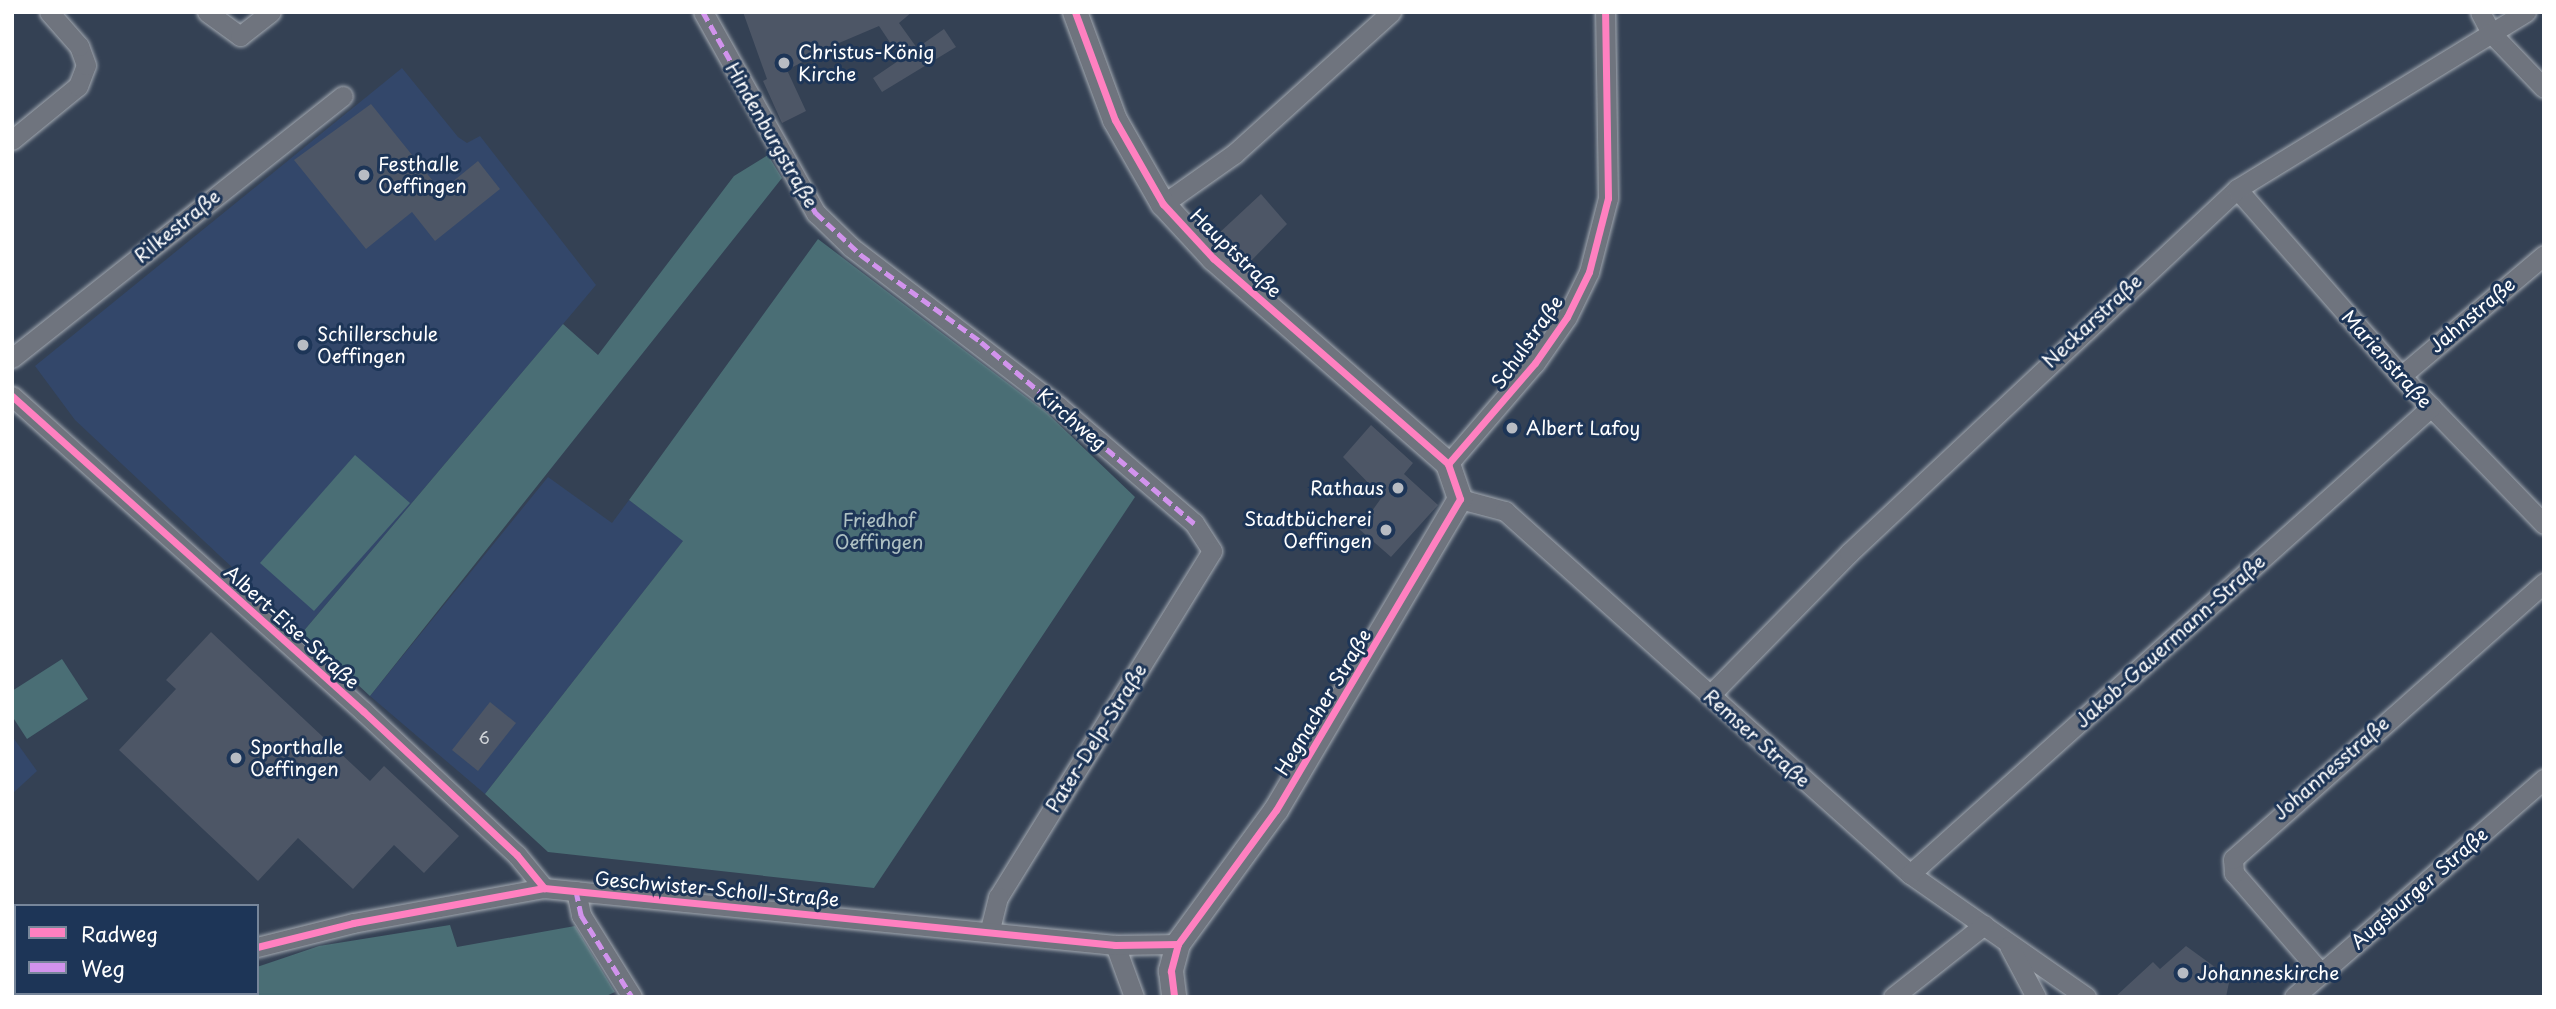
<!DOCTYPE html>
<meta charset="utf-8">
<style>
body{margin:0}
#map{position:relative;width:2556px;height:1009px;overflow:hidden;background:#344154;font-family:"Playpen Sans",sans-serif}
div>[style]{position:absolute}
.built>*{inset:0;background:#33476a}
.green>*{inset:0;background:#4a6e75}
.building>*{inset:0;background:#4d5666}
.roads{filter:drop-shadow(0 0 2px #a4aab2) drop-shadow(0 0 2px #a4aab2)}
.minor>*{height:19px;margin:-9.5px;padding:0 9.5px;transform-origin:9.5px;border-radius:9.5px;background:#6f747e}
.tertiary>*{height:24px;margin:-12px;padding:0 12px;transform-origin:12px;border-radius:12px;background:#6f747e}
.quiet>*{height:5px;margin-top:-2.5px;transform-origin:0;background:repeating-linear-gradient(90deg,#d193ec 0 10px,transparent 0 15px)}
.cycleway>*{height:7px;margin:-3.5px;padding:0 3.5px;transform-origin:3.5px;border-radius:3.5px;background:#ff80c0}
.dots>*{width:19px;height:19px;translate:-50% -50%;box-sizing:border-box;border:4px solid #1d3557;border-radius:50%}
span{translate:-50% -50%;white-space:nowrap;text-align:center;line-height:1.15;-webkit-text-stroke:6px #1d3557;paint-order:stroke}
.number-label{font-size:16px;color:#d2d5d9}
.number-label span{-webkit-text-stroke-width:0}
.poi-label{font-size:19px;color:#fff}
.left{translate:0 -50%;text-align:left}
.right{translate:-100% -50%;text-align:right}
.street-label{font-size:19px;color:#fff}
.park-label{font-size:19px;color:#afc1c3}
.frame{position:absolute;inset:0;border:14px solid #fff;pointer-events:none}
.legend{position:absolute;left:14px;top:904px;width:245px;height:91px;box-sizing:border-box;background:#1d3557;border:2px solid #77869a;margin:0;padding:9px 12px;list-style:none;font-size:21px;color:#fff}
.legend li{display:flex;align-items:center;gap:14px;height:35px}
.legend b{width:35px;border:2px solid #77869a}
</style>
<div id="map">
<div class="built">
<div style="clip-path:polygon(402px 68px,458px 137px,467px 143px,480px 136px,596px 285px,302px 633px,75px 420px,35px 366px)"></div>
<div style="clip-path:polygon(548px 477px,612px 523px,629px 500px,684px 540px,485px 794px,370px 696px)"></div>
<div style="clip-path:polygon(12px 736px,37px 771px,12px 794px)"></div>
</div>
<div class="green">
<div style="clip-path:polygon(768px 155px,782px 178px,370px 696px,302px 633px,563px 324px,598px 355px,734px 176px)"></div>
<div style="clip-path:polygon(818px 239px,1046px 412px,1135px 497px,874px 888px,548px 852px,485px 794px,683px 541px,629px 500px)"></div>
<div style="clip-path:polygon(355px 455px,410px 503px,314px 611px,260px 563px)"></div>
<div style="clip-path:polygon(62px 659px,88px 699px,27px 739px,12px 716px,12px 691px)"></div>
<div style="clip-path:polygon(450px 925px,457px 947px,575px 926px,615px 992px,604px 997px,172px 997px,257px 993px,257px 967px,319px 946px)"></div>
</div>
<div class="building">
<div style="clip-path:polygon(743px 12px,912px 12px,899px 23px,917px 48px,944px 29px,956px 47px,882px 92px,873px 78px,901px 59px,879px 26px,839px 43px,787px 70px,806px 111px,782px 123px,763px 81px,767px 79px)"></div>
<div style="clip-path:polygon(371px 104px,441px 191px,478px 161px,500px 189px,435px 241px,412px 212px,366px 249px,294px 160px)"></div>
<div style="clip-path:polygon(1261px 194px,1287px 224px,1249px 263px,1218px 234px)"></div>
<div style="clip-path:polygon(1371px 425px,1413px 463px,1404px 474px,1438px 505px,1391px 557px,1359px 529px,1382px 497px,1343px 457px)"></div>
<div style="clip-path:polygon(211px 632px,370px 781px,384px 766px,459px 836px,424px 873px,394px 845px,353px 889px,298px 838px,258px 881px,119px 750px,176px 689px,166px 680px)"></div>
<div style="clip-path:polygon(490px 702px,516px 723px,478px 771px,452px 750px)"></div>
<div style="clip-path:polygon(2186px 946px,2230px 978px,2226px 997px,2115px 997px,2153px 962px,2160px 969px)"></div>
</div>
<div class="roads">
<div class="minor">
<div style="left:207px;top:12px;width:41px;rotate:36deg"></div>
<div style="left:240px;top:36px;width:39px;rotate:-38deg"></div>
<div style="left:703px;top:12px;width:231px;rotate:60.7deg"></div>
<div style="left:816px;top:213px;width:49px;rotate:44.2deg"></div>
<div style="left:851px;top:247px;width:261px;rotate:37.5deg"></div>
<div style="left:1058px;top:406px;width:179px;rotate:40.7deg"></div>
<div style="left:1194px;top:523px;width:33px;rotate:57deg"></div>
<div style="left:1212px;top:551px;width:407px;rotate:121.7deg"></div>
<div style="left:998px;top:897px;width:34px;rotate:104deg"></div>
<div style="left:2480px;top:12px;width:24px;rotate:62deg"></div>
<div style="left:2491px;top:33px;width:76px;rotate:46.1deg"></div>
<div style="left:12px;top:140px;width:85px;rotate:-39.3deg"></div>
<div style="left:78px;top:86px;width:22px;rotate:-69deg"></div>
<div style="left:86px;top:65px;width:20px;rotate:-110deg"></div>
<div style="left:79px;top:46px;width:45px;rotate:-131.4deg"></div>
<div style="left:2237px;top:189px;width:249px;rotate:48.7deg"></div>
<div style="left:2401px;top:376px;width:206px;rotate:46deg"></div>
<div style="left:1163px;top:204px;width:87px;rotate:-35.2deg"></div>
<div style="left:1234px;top:154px;width:212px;rotate:-42.1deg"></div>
<div style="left:12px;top:358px;width:422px;rotate:-38.4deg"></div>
<div style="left:2401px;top:376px;width:187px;rotate:-40.2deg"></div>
<div style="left:12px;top:396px;width:472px;rotate:41.9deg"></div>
<div style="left:363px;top:711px;width:211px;rotate:43.1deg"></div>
<div style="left:517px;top:855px;width:43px;rotate:50.7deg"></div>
<div style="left:1448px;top:464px;width:133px;rotate:-49.3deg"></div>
<div style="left:1535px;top:363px;width:56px;rotate:-55.2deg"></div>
<div style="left:1567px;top:317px;width:50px;rotate:-63.9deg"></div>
<div style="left:1589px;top:272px;width:76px;rotate:-75.6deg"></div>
<div style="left:1608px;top:198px;width:186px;rotate:-90.9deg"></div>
<div style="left:1460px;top:499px;width:47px;rotate:14.9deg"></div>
<div style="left:1505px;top:511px;width:544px;rotate:41.87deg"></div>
<div style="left:1910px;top:874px;width:215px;rotate:34.9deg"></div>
<div style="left:1710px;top:695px;width:199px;rotate:-45.6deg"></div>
<div style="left:1849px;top:553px;width:532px;rotate:-43.17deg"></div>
<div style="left:2237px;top:189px;width:339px;rotate:-31.5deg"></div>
<div style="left:1910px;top:874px;width:700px;rotate:-41.87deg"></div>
<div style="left:576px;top:891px;width:25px;rotate:78deg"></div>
<div style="left:581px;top:915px;width:97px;rotate:58.1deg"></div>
<div style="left:1115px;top:945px;width:55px;rotate:69.9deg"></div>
<div style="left:2009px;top:946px;width:58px;rotate:62.1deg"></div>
<div style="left:257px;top:947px;width:99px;rotate:-14deg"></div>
<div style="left:353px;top:923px;width:194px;rotate:-10.4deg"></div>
<div style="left:544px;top:888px;width:574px;rotate:5.7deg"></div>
<div style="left:1115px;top:945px;width:63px;rotate:-0.9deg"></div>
<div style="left:2321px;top:973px;width:133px;rotate:-131deg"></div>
<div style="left:2234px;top:873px;width:14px;rotate:-94deg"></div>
<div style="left:2233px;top:859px;width:416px;rotate:-41.6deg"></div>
<div style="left:114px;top:997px;width:11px;rotate:-22deg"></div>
<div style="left:1893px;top:997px;width:116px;rotate:-38.4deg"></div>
<div style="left:2294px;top:997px;width:332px;rotate:-41.1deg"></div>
</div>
<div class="tertiary">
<div style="left:1075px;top:12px;width:115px;rotate:69.7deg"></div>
<div style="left:1115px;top:120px;width:97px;rotate:60.3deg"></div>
<div style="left:1163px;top:204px;width:74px;rotate:47.2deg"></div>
<div style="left:1213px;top:258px;width:313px;rotate:41.2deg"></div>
<div style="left:1448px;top:464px;width:37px;rotate:71deg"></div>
<div style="left:1460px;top:499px;width:361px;rotate:120.6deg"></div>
<div style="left:1276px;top:810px;width:166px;rotate:126.2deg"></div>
<div style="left:1178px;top:944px;width:28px;rotate:105deg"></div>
<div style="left:1171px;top:971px;width:26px;rotate:83deg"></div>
</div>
</div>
<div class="quiet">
<div style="left:703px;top:12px;width:231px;rotate:60.7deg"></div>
<div style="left:816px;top:213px;width:62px;rotate:43deg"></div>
<div style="left:861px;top:255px;width:148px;rotate:35.9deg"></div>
<div style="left:981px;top:342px;width:280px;rotate:40.4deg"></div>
<div style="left:576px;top:891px;width:25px;rotate:78deg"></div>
<div style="left:581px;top:915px;width:97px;rotate:58.1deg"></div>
</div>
<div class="cycleway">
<div style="left:1075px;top:12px;width:115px;rotate:69.7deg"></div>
<div style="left:1115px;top:120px;width:97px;rotate:60.3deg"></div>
<div style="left:1163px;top:204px;width:74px;rotate:47.2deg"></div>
<div style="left:1213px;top:258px;width:313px;rotate:41.2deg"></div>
<div style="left:1448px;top:464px;width:37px;rotate:71deg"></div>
<div style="left:1460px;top:499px;width:361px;rotate:120.6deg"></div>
<div style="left:1276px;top:810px;width:166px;rotate:126.2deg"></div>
<div style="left:1178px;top:944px;width:28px;rotate:105deg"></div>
<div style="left:1171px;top:971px;width:26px;rotate:83deg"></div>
<div style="left:12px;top:396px;width:472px;rotate:41.9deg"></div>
<div style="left:363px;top:711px;width:211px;rotate:43.1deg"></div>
<div style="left:517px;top:855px;width:43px;rotate:50.7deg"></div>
<div style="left:1448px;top:464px;width:133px;rotate:-49.3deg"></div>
<div style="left:1535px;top:363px;width:56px;rotate:-55.2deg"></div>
<div style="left:1567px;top:317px;width:50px;rotate:-63.9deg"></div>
<div style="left:1589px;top:272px;width:76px;rotate:-75.6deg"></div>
<div style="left:1608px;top:198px;width:186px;rotate:-90.9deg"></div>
<div style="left:257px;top:947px;width:99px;rotate:-14deg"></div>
<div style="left:353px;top:923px;width:194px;rotate:-10.4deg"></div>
<div style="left:544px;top:888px;width:574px;rotate:5.7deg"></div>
<div style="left:1115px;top:945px;width:63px;rotate:-0.9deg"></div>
</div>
<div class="dots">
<div style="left:784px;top:63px;background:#b8bcc3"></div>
<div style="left:364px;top:175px;background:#b8bcc3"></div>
<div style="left:303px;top:345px;background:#b8bcc3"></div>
<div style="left:1512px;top:428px;background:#b8bcc3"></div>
<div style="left:1398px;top:488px;background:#b8bcc3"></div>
<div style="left:1386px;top:530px;background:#b8bcc3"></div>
<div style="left:236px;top:758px;background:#b8bcc3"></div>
<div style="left:2183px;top:973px;background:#b8bcc3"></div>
</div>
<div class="number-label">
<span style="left:484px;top:737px">6</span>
</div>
<div class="poi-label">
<span class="left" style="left:798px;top:63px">Christus-König<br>Kirche</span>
<span class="left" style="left:378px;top:175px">Festhalle<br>Oeffingen</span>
<span class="left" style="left:317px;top:345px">Schillerschule<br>Oeffingen</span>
<span class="left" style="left:1526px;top:428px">Albert Lafoy</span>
<span class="right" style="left:1384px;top:488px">Rathaus</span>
<span class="right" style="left:1372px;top:530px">Stadtbücherei<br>Oeffingen</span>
<span class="left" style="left:250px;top:758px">Sporthalle<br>Oeffingen</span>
<span class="left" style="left:2197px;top:973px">Johanneskirche</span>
</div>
<div class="street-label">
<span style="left:772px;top:135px;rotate:60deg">Hindenburgstraße</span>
<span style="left:177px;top:226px;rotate:-39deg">Rilkestraße</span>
<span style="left:1236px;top:253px;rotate:44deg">Hauptstraße</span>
<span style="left:2472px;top:315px;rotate:-40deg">Jahnstraße</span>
<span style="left:2092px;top:321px;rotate:-43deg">Neckarstraße</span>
<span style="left:1527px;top:342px;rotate:-55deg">Schulstraße</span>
<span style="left:2387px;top:359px;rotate:48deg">Marienstraße</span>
<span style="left:1072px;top:419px;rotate:40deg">Kirchweg</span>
<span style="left:292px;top:627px;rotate:42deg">Albert-Eise-Straße</span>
<span style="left:2170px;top:641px;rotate:-42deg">Jakob-Gauermann-Straße</span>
<span style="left:1323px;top:702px;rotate:-59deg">Hegnacher Straße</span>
<span style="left:1096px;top:738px;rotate:-58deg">Pater-Delp-Straße</span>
<span style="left:1757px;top:738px;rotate:42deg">Remser Straße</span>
<span style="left:2331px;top:768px;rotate:-41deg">Johannesstraße</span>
<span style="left:2419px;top:888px;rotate:-41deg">Augsburger Straße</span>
<span style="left:717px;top:889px;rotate:5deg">Geschwister-Scholl-Straße</span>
</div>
<div class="park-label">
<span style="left:879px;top:531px">Friedhof<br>Oeffingen</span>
</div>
<div class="frame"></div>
<ul class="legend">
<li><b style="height:9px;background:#ff80c0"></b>Radweg</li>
<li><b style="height:9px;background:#d193ec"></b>Weg</li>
</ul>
</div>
